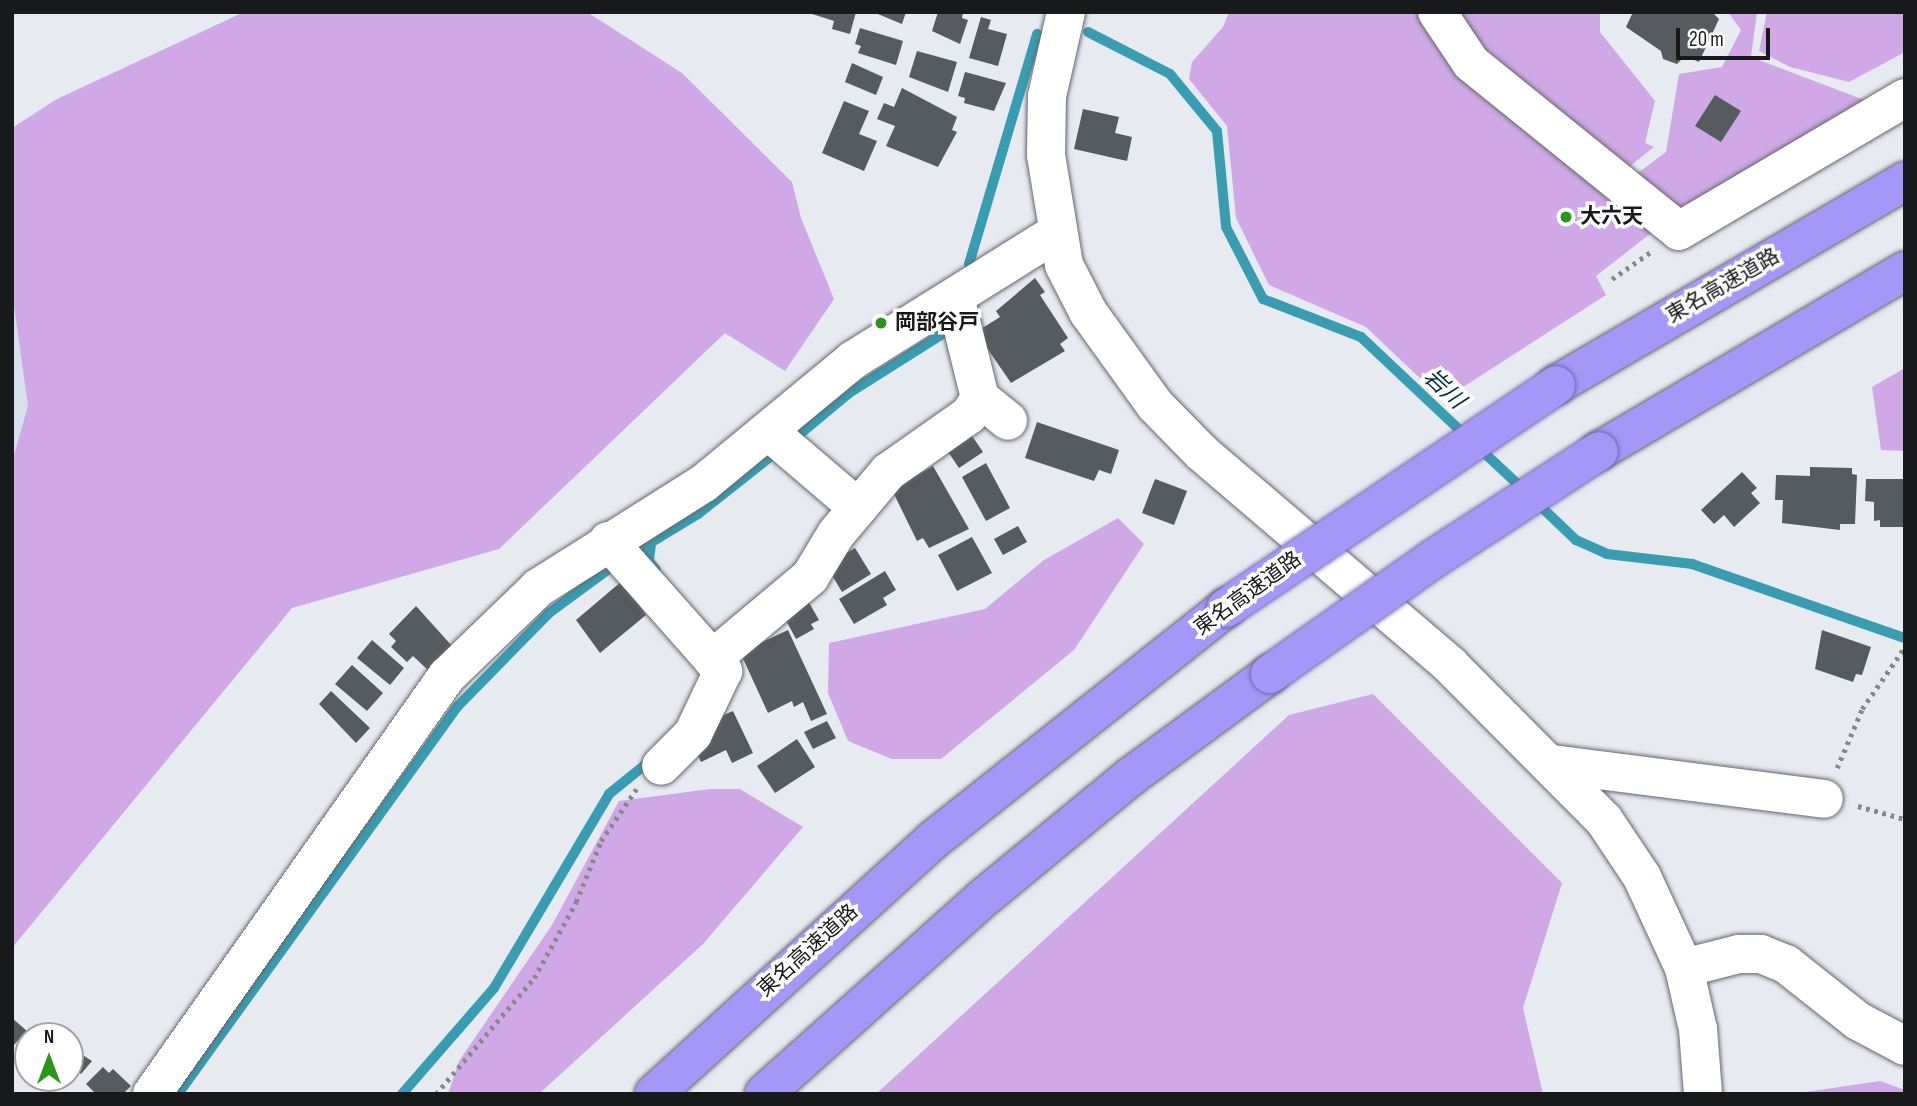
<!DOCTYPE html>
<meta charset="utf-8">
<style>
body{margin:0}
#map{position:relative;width:1917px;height:1106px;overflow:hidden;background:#e7eaf1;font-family:"Sofia Sans Condensed","Noto Sans JP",sans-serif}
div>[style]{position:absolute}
.built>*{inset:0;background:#d9dfec}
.forest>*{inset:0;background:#d0a8e6}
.stream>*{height:10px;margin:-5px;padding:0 5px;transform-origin:5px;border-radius:5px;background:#399cb1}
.building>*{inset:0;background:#555b5f}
.path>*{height:4.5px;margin-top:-2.25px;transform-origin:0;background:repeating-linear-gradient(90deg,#86888c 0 3.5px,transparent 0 8.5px)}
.roads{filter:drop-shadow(0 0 2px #65676d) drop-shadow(0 0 2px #65676d)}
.minor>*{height:38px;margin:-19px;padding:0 19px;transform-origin:19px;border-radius:19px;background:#fff}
.highway>*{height:38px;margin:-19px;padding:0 19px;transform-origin:19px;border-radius:19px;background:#a497f8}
.bridges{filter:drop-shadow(0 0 2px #736bab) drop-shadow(0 0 2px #736bab)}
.highway-bridge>*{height:38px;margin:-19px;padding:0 19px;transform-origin:19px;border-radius:19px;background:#a497f8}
.dots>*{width:19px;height:19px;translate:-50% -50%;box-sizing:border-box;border:4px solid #fff;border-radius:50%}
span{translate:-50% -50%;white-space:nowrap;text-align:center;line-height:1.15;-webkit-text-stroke:7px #fff;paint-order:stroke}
.poi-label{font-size:21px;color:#18191b;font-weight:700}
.left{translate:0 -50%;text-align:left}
.street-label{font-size:21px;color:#18191b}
.water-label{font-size:23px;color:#003039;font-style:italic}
.frame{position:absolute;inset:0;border:14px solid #18191b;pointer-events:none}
.north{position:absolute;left:14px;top:1022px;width:70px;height:70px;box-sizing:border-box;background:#fff;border:2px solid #a3a3a4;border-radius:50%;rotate:0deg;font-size:19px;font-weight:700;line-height:28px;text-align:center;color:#18191b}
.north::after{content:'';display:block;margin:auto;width:24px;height:32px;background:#2b951c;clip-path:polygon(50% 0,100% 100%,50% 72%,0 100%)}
.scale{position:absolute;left:1676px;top:28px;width:94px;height:32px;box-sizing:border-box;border:4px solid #18191b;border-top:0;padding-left:9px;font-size:21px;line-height:24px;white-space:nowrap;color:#18191b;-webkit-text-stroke:5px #fff;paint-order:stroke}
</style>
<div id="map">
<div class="built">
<div style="clip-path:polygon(12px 119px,12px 219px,37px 504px,12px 505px)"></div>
</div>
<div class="forest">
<div style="clip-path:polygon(244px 12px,587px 12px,682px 73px,792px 182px,801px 218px,834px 299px,785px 371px,725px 333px,499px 549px,292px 608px,12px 948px,12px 462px,28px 406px,12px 291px,12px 128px,57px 99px)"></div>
<div style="clip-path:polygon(1229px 12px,1420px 12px,1655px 230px,1596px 276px,1606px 295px,1443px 400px,1366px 327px,1269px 285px,1236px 218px,1227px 126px,1189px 79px,1192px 62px,1223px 27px)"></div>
<div style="clip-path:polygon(1450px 12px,1600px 12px,1600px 32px,1655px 101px,1645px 143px,1654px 147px,1620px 174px,1478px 54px)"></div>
<div style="clip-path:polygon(1728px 12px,1757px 12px,1751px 57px,1867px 101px,1676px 212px,1631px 178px,1666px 152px,1679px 74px,1722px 67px,1741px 30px)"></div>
<div style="clip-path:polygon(1767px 12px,1905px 12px,1905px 52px,1849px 82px,1790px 67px,1759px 51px)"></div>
<div style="clip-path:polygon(1905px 368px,1905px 451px,1881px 450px,1872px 387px)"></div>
<div style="clip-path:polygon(1118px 518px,1144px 544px,1074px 650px,941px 759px,892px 759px,848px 741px,828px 693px,829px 643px,985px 609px,1044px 560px)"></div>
<div style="clip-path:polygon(1373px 694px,1562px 883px,1523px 1008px,1543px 1094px,876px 1094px,1289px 715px)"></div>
<div style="clip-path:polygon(710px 789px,740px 789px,803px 827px,703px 944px,539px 1094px,448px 1094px,459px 1061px,552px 925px,619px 801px)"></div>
<div style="clip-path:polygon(1880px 1081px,1905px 1090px,1905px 1094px,1792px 1094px)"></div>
</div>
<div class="stream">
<div style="left:1088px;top:32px;width:92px;rotate:27.1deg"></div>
<div style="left:1170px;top:74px;width:74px;rotate:50.5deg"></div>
<div style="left:1217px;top:131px;width:96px;rotate:84.6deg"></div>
<div style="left:1226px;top:227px;width:81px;rotate:62.8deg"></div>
<div style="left:1263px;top:299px;width:105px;rotate:21.2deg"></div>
<div style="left:1361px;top:337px;width:143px;rotate:43.3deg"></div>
<div style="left:969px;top:264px;width:240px;rotate:-73.5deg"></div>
<div style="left:794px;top:439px;width:72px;rotate:-39.9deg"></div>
<div style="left:849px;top:393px;width:112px;rotate:-32.3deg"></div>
<div style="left:1479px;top:448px;width:62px;rotate:43deg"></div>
<div style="left:1535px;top:501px;width:57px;rotate:43.6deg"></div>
<div style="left:1576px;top:540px;width:34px;rotate:24deg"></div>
<div style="left:1607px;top:554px;width:86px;rotate:6.7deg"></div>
<div style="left:1692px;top:564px;width:225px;rotate:19.2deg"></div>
<div style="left:651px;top:544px;width:17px;rotate:97deg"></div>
<div style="left:649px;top:561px;width:11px;rotate:52deg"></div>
<div style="left:642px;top:548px;width:66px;rotate:-31.3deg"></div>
<div style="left:698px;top:514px;width:97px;rotate:-38.3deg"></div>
<div style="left:178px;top:1094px;width:477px;rotate:-54.2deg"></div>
<div style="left:457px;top:707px;width:132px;rotate:-45.6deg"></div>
<div style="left:549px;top:613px;width:74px;rotate:-36.3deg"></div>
<div style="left:402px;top:1094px;width:140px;rotate:-49deg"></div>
<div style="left:494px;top:988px;width:226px;rotate:-59.3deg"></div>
<div style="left:609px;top:794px;width:54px;rotate:-39deg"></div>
</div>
<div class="building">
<div style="clip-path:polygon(806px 12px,856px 12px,850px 34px,832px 29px,834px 21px)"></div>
<div style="clip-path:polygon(873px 12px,906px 12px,902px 24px)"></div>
<div style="clip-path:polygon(938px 12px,963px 12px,962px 18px,968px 20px,960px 44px,932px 31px)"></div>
<div style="clip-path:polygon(1633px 12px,1712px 12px,1719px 19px,1699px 62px,1685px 56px,1677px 64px,1663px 59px,1661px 51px,1626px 27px)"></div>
<div style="clip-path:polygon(981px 17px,991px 20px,988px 29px,1007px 34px,998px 66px,969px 58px)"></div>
<div style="clip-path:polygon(860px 28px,903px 41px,896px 65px,858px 53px,861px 46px,855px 44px)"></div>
<div style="clip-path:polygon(917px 51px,957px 62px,948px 92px,909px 77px)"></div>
<div style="clip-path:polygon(852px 63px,883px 77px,876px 95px,845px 82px)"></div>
<div style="clip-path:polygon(965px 72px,1006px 83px,994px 111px,964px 103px,965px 98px,958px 96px)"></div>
<div style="clip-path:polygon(902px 88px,957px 117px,952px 130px,957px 132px,938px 167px,886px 146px,895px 126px,877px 119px,884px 103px,894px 107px)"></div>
<div style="clip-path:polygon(1715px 95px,1741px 111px,1721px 142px,1695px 126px)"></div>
<div style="clip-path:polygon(844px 101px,869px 111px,859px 134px,877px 141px,864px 171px,822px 153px)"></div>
<div style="clip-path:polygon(1083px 109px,1119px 117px,1115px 133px,1132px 137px,1127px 161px,1074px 149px)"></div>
<div style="clip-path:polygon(1035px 278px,1045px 292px,1040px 295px,1068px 338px,1060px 344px,1065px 351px,1011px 383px,976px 332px,1000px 317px,996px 311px)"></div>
<div style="clip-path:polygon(1037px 422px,1119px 450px,1111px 474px,1099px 470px,1094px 481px,1025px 458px)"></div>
<div style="clip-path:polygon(968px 430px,983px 452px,959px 468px,944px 446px)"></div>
<div style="clip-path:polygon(986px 463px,1010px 508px,986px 521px,962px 477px)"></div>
<div style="clip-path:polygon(933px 466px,969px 529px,929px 548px,923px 538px,917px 541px,892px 490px)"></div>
<div style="clip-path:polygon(1810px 467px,1852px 468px,1852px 474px,1857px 475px,1855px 524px,1840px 524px,1840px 530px,1782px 523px,1783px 500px,1775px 500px,1776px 475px,1810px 476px)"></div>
<div style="clip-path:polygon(1742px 472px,1757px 488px,1751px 493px,1760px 503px,1734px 527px,1724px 515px,1714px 524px,1701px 510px)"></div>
<div style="clip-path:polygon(1155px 479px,1187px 491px,1174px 525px,1142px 513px)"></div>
<div style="clip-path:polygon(1866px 479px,1905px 479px,1905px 527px,1880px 527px,1880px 520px,1874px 521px,1874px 502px,1865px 501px)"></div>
<div style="clip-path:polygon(1018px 526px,1027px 542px,1003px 555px,994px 539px)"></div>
<div style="clip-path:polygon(972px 537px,992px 573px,957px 591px,938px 555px)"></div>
<div style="clip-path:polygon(855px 548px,871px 574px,842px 592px,826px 565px)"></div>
<div style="clip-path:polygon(885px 571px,896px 590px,883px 598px,887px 605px,854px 624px,839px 599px)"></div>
<div style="clip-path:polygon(622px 581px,646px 615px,600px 653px,576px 620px)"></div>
<div style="clip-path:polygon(807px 599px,819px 620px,811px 624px,814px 629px,796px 639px,782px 613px)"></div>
<div style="clip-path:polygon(416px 606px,452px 646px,429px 671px,413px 656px,407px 662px,391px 647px,396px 641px,389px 634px)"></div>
<div style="clip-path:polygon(788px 630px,827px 714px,811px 721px,803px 702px,794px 707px,792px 701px,768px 713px,740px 652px)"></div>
<div style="clip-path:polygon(1822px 630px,1871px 647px,1862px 675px,1856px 674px,1853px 682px,1815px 669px)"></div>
<div style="clip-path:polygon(372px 640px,404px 668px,390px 685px,357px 658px)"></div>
<div style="clip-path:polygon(352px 665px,383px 693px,367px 711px,335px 684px)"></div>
<div style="clip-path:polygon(331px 691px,370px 728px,356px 743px,319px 704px)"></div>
<div style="clip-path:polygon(733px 711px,753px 753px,732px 763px,726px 750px,701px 762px,692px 742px,710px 721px)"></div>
<div style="clip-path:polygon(827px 721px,836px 738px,813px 749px,804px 732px)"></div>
<div style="clip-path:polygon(797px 739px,815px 767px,775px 793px,757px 766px)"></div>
<div style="clip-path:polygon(12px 1018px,27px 1031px,12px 1047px)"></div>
<div style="clip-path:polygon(70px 1047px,92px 1061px,81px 1074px,74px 1067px,70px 1071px)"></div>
<div style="clip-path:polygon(28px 1064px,28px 1078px,57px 1078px,48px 1088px,40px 1081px,35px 1087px,19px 1074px)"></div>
<div style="clip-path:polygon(103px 1067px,109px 1073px,113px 1069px,131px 1086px,123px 1094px,96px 1094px,86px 1084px)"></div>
</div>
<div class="path">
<div style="left:1612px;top:279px;width:49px;rotate:-35deg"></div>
<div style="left:1837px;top:768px;width:64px;rotate:-67deg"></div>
<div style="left:1862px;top:709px;width:75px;rotate:-55.3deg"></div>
<div style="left:1858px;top:806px;width:49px;rotate:15.5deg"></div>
<div style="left:436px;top:1094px;width:152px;rotate:-49.8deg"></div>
<div style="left:534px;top:978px;width:87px;rotate:-61.1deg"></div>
<div style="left:576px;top:902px;width:66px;rotate:-67.7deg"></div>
<div style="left:601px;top:841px;width:64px;rotate:-55.8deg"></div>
</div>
<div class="roads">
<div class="minor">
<div style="left:1066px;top:12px;width:86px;rotate:102.7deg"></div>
<div style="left:1047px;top:96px;width:59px;rotate:91deg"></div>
<div style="left:1046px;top:155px;width:111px;rotate:80.7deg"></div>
<div style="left:1064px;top:265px;width:53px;rotate:62.9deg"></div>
<div style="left:1088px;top:312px;width:115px;rotate:54.2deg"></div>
<div style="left:1155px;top:405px;width:67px;rotate:45.6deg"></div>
<div style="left:1202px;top:453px;width:326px;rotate:40.5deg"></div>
<div style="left:1450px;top:665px;width:218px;rotate:45.2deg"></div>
<div style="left:1604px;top:820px;width:69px;rotate:56.3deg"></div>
<div style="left:1642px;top:877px;width:100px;rotate:65.2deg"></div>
<div style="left:1684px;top:968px;width:63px;rotate:77.1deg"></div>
<div style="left:1698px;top:1029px;width:65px;rotate:85.6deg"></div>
<div style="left:1437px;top:12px;width:61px;rotate:56.3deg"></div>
<div style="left:1471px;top:63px;width:267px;rotate:38.9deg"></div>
<div style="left:1679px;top:231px;width:262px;rotate:-30.5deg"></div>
<div style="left:980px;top:398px;width:36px;rotate:39deg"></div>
<div style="left:768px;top:431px;width:118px;rotate:40.5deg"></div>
<div style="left:608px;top:541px;width:174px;rotate:48.5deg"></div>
<div style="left:723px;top:671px;width:70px;rotate:115.5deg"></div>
<div style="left:693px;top:734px;width:45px;rotate:135deg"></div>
<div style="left:712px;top:659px;width:128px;rotate:-39.9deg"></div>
<div style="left:810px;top:577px;width:50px;rotate:-58.8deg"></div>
<div style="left:836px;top:534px;width:81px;rotate:-50deg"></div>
<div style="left:888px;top:472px;width:99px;rotate:-35.1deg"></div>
<div style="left:969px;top:415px;width:20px;rotate:-57deg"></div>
<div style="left:980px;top:398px;width:104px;rotate:-103.9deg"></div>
<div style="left:1552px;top:764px;width:274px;rotate:7.3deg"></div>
<div style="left:1684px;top:968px;width:57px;rotate:-14.3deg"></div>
<div style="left:1739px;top:954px;width:22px"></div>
<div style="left:1761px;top:954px;width:27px;rotate:22deg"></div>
<div style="left:1786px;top:964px;width:92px;rotate:38.4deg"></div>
<div style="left:1858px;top:1021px;width:53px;rotate:28deg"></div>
<div style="left:152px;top:1094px;width:512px;rotate:-54.79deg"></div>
<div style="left:447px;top:676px;width:127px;rotate:-44deg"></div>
<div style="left:538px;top:588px;width:196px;rotate:-32.3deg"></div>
<div style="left:704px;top:483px;width:193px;rotate:-39.5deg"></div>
<div style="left:853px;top:360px;width:239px;rotate:-32deg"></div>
</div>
<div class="highway">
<div style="left:1556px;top:385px;width:404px;rotate:-30.3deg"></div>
<div style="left:1599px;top:451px;width:355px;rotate:-30.5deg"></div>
<div style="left:654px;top:1094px;width:377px;rotate:-42.3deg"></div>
<div style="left:933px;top:840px;width:374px;rotate:-38.4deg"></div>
<div style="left:764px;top:1094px;width:292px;rotate:-41.8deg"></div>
<div style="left:982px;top:899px;width:192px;rotate:-39.5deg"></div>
<div style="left:1130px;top:777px;width:174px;rotate:-36.3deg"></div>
</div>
</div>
<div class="bridges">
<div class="highway-bridge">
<div style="left:1226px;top:608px;width:398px;rotate:-34deg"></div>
<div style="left:1270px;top:674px;width:203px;rotate:-35.2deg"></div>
<div style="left:1436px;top:557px;width:194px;rotate:-33deg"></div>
</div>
</div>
<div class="dots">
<div style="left:1566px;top:217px;background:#2b951c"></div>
<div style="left:881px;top:323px;background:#2b951c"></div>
</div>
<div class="poi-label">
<span class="left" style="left:1580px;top:217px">大六天</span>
<span class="left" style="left:895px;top:323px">岡部谷戸</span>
</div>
<div class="street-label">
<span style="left:1723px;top:286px;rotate:-30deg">東名高速道路</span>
<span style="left:1248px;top:594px;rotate:-36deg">東名高速道路</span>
<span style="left:808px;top:951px;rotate:-42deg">東名高速道路</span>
</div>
<div class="water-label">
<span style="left:1444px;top:389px;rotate:43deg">岩川</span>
</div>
<div class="frame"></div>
<div class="north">N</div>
<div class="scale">20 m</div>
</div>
